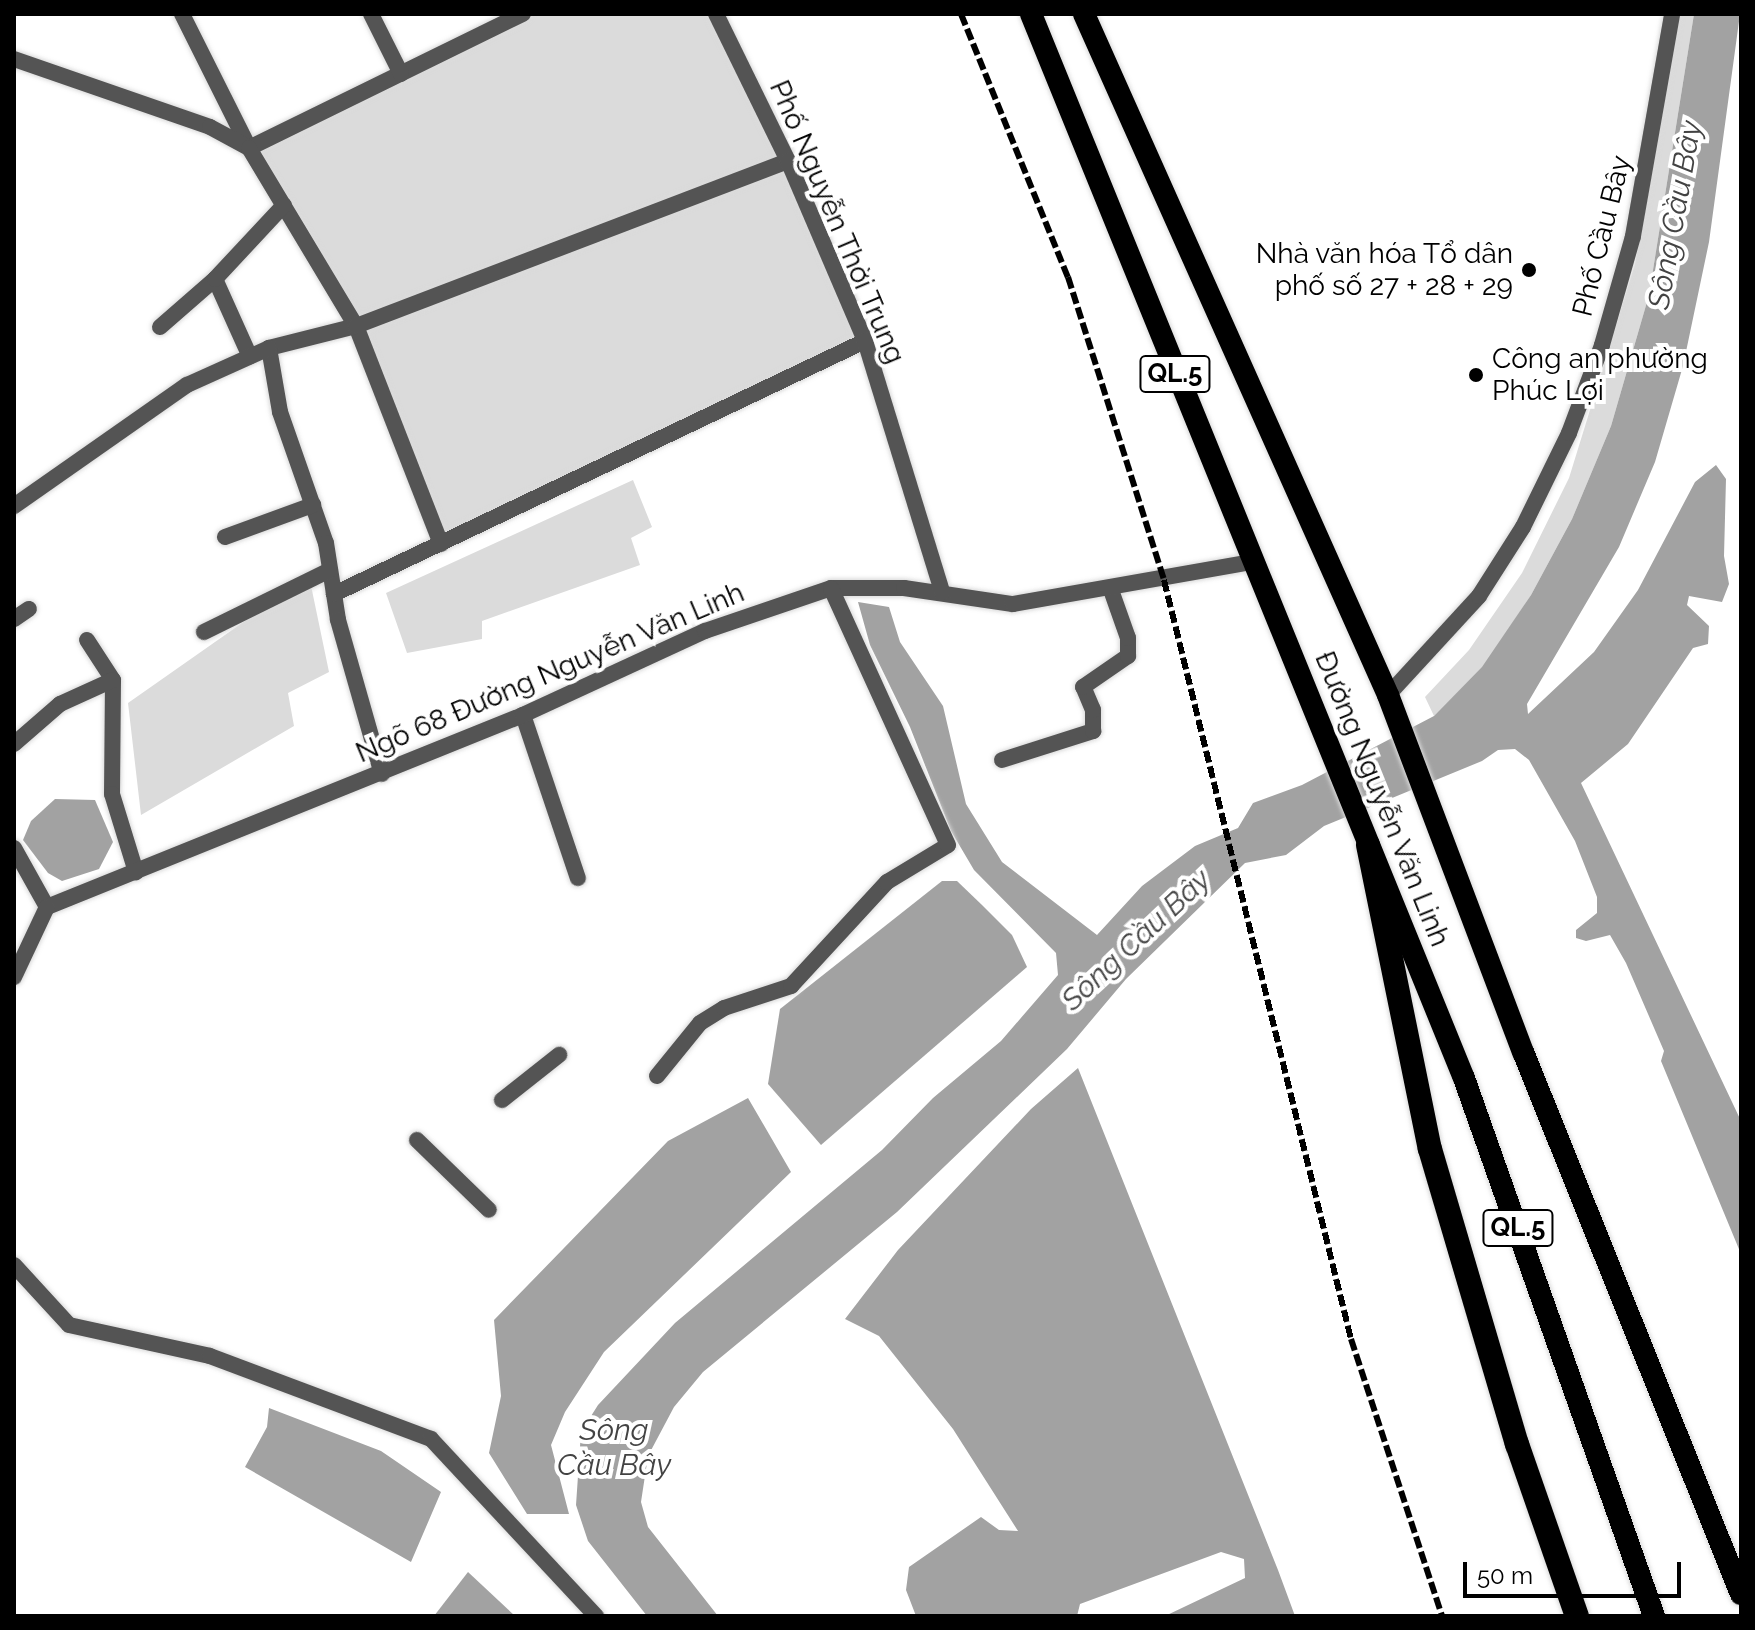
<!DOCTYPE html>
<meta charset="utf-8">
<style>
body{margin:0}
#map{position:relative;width:1755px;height:1630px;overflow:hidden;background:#fff;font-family:Raleway,sans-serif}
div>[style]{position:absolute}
.green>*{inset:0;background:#dbdbdb}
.water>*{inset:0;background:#a2a2a2}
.roads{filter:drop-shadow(0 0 2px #dbdbdb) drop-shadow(0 0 2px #dbdbdb)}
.minor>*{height:16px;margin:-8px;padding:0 8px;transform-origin:8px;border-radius:8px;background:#545454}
.tertiary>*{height:16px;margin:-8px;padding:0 8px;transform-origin:8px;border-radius:8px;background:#545454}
.trunk>*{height:22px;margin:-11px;padding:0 11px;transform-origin:11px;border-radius:11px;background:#000}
.motorway>*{height:24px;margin:-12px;padding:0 12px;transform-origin:12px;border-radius:12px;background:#000}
.rail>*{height:6px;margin-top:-3px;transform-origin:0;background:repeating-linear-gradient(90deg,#000 0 12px,transparent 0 16px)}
.dots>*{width:22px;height:22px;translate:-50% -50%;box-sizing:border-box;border:4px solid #fff;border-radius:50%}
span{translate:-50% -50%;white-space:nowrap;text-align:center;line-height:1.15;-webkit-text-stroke:8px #fff;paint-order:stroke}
.shield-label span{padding:2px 6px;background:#fff;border:2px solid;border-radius:6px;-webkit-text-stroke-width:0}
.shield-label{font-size:26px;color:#000;font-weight:700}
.street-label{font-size:28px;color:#000}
.poi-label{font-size:28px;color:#000}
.right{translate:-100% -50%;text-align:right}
.left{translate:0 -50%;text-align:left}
.water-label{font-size:30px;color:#434343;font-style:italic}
.frame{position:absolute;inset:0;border:16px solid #000;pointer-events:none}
.scale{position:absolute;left:1463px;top:1562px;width:218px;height:36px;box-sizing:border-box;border:4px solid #000;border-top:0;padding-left:10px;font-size:24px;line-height:28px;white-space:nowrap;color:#000;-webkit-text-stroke:6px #fff;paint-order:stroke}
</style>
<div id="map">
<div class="green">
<div style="clip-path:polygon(523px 14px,716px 14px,865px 341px,441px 544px,356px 326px,249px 148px)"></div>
<div style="clip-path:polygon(1679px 14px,1694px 14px,1649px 295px,1611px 426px,1572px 519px,1531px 595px,1483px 667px,1434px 716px,1425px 697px,1469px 650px,1522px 573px,1569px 478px,1635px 264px)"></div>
<div style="clip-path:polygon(633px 480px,652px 527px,631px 538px,640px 565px,482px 621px,482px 639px,407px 653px,386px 593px)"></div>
<div style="clip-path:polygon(309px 576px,329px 672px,288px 693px,294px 726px,141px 815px,128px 703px)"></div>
</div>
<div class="water">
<div style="clip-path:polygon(1694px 14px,1740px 14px,1709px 242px,1683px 366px,1655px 462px,1619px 547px,1527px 704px,1528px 714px,1594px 652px,1638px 590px,1695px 482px,1716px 465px,1726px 479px,1724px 556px,1729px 584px,1722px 602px,1689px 596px,1687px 605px,1709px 626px,1708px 644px,1693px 648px,1628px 744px,1581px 783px,1741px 1121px,1741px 1254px,1661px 1061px,1664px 1051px,1626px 963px,1610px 935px,1586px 941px,1576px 938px,1576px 930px,1597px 913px,1597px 897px,1575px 841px,1529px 760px,1515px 749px,1498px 750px,1482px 761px,1324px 826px,1286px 855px,1245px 863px,1126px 979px,1067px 1049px,897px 1212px,703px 1372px,674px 1407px,648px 1456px,641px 1502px,648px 1527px,718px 1616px,647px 1616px,588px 1541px,576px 1505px,581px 1432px,598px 1405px,675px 1323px,882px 1150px,933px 1098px,1001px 1041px,1058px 975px,1056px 953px,974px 870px,951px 831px,910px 727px,870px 645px,858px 602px,889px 607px,900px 642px,943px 706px,966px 804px,1002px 862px,1097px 935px,1142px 886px,1195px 846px,1238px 828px,1253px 803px,1302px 785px,1434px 716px,1482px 667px,1531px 595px,1572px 519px,1611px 426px,1649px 295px)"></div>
<div style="clip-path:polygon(55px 799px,95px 800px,113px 842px,99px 869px,62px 881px,48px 873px,23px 840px,31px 821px)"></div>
<div style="clip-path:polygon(942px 881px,957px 881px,982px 905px,1012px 935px,1027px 967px,821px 1145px,768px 1084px,780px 1009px)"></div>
<div style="clip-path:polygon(1078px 1068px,1278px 1570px,1295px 1616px,1165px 1616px,1245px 1578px,1244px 1559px,1221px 1552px,1080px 1604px,1077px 1616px,916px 1616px,906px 1590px,909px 1567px,981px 1517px,999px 1530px,1018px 1531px,953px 1429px,879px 1336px,845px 1319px,898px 1250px,1031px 1109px)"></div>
<div style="clip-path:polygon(748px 1098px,791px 1172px,604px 1352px,565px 1412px,551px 1445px,569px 1514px,527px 1514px,489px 1453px,501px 1396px,494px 1320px,668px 1141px)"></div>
<div style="clip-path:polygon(269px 1408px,381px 1451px,441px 1492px,411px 1562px,245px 1467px,267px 1427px)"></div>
<div style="clip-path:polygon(468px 1572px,515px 1616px,434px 1616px)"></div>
</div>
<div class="roads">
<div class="minor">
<div style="left:182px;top:14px;width:150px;rotate:63.4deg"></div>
<div style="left:249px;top:148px;width:305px;rotate:-26.1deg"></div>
<div style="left:371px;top:14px;width:67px;rotate:63.4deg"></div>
<div style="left:14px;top:59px;width:207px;rotate:19.1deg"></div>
<div style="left:210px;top:127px;width:44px;rotate:28.3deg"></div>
<div style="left:249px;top:148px;width:208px;rotate:59deg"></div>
<div style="left:356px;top:326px;width:90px;rotate:165.8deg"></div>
<div style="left:269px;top:348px;width:65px;rotate:80.2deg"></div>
<div style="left:280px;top:412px;width:139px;rotate:70.7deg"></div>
<div style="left:326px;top:543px;width:78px;rotate:81.1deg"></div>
<div style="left:338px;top:620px;width:160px;rotate:74.1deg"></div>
<div style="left:215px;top:279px;width:85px;rotate:65.8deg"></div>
<div style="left:160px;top:327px;width:73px;rotate:-41.1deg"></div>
<div style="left:215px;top:279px;width:101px;rotate:-47deg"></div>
<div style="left:14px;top:506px;width:211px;rotate:-35deg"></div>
<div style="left:187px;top:385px;width:90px;rotate:-24.3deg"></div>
<div style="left:225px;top:537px;width:94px;rotate:-20deg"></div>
<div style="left:441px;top:544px;width:234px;rotate:-111.3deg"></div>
<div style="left:356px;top:326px;width:462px;rotate:-20.9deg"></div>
<div style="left:334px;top:594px;width:588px;rotate:-25.48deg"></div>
<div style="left:14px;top:619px;width:18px;rotate:-34deg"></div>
<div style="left:204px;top:632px;width:140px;rotate:-26.2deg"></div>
<div style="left:87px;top:640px;width:48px;rotate:57deg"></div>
<div style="left:113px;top:680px;width:114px;rotate:90.5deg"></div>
<div style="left:112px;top:794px;width:82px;rotate:72.9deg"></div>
<div style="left:523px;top:715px;width:172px;rotate:71.4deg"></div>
<div style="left:14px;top:744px;width:61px;rotate:-41deg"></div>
<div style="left:60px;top:704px;width:58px;rotate:-24.4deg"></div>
<div style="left:1002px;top:760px;width:96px;rotate:-17.7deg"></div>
<div style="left:1093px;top:731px;width:21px;rotate:-90deg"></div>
<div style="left:1093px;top:710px;width:25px;rotate:-113deg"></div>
<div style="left:1083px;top:687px;width:55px;rotate:-34.6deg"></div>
<div style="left:1128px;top:656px;width:18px;rotate:-90deg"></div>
<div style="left:1128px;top:638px;width:51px;rotate:-109.5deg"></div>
<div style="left:14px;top:848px;width:68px;rotate:60.8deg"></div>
<div style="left:47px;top:907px;width:513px;rotate:-21.97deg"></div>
<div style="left:523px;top:715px;width:200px;rotate:-24.8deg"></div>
<div style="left:705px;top:631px;width:133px;rotate:-18.8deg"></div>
<div style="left:831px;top:588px;width:73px"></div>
<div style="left:904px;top:588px;width:110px;rotate:8.4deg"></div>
<div style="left:1013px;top:604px;width:242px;rotate:-10deg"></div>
<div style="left:14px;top:977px;width:77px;rotate:-64.8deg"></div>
<div style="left:657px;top:1076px;width:68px;rotate:-50.9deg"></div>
<div style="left:700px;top:1023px;width:28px;rotate:-32deg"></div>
<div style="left:724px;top:1008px;width:71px;rotate:-18.2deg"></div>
<div style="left:791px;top:986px;width:142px;rotate:-47.3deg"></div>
<div style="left:887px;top:882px;width:71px;rotate:-31.2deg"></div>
<div style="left:948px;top:845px;width:282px;rotate:-114.5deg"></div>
<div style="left:502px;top:1100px;width:73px;rotate:-38.3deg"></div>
<div style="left:417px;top:1140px;width:100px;rotate:44.2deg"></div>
<div style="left:14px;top:1265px;width:81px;rotate:47.5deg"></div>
<div style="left:69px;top:1325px;width:144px;rotate:12.4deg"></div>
<div style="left:210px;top:1356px;width:236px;rotate:20.6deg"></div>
<div style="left:431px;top:1439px;width:242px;rotate:47deg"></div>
</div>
<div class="tertiary">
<div style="left:716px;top:14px;width:164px;rotate:63.9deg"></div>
<div style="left:788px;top:161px;width:196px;rotate:66.8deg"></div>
<div style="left:865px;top:341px;width:263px;rotate:72.9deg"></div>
<div style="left:1388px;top:695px;width:134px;rotate:-47.4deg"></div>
<div style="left:1479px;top:596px;width:82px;rotate:-57.5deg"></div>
<div style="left:1523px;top:527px;width:105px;rotate:-63.9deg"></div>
<div style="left:1569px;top:433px;width:94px;rotate:-69.4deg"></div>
<div style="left:1602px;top:345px;width:113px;rotate:-74.1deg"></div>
<div style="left:1633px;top:236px;width:225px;rotate:-80deg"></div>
</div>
<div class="trunk">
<div style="left:1031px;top:14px;width:1149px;rotate:67.86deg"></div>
<div style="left:1464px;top:1078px;width:571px;rotate:70.55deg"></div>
<div style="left:1084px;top:14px;width:746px;rotate:65.94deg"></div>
<div style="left:1388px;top:695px;width:384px;rotate:69.3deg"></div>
<div style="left:1524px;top:1054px;width:582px;rotate:68.11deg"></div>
</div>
<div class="motorway">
<div style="left:1368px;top:845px;width:310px;rotate:78.5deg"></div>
<div style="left:1430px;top:1149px;width:308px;rotate:73.6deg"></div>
<div style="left:1517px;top:1444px;width:182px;rotate:70.8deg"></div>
</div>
</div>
<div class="rail">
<div style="left:961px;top:14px;width:284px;rotate:67.9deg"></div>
<div style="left:1068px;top:277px;width:318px;rotate:72.4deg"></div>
<div style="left:1164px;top:580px;width:782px;rotate:76.16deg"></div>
<div style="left:1351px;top:1339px;width:292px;rotate:71.8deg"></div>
</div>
<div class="dots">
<div style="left:1529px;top:270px;background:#000"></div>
<div style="left:1476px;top:375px;background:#000"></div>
</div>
<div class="shield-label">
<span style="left:1175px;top:374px">QL.5</span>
<span style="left:1518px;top:1228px">QL.5</span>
</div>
<div class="street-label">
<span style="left:837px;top:222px;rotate:67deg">Phố Nguyễn Thời Trung</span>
<span style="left:1602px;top:236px;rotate:-76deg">Phố Cầu Bây</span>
<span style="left:550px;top:673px;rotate:-23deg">Ngõ 68 Đường Nguyễn Văn Linh</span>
<span style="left:1382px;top:799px;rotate:68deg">Đường Nguyễn Văn Linh</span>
</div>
<div class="poi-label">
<span class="right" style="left:1513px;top:270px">Nhà văn hóa Tổ dân<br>phố số 27 + 28 + 29</span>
<span class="left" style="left:1492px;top:375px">Công an phường<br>Phúc Lợi</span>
</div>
<div class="water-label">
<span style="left:1675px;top:215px;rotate:-80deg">Sông Cầu Bây</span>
<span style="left:1136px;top:940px;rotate:-43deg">Sông Cầu Bây</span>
<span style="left:614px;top:1447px">Sông<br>Cầu Bây</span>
</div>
<div class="frame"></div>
<div class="scale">50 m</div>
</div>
